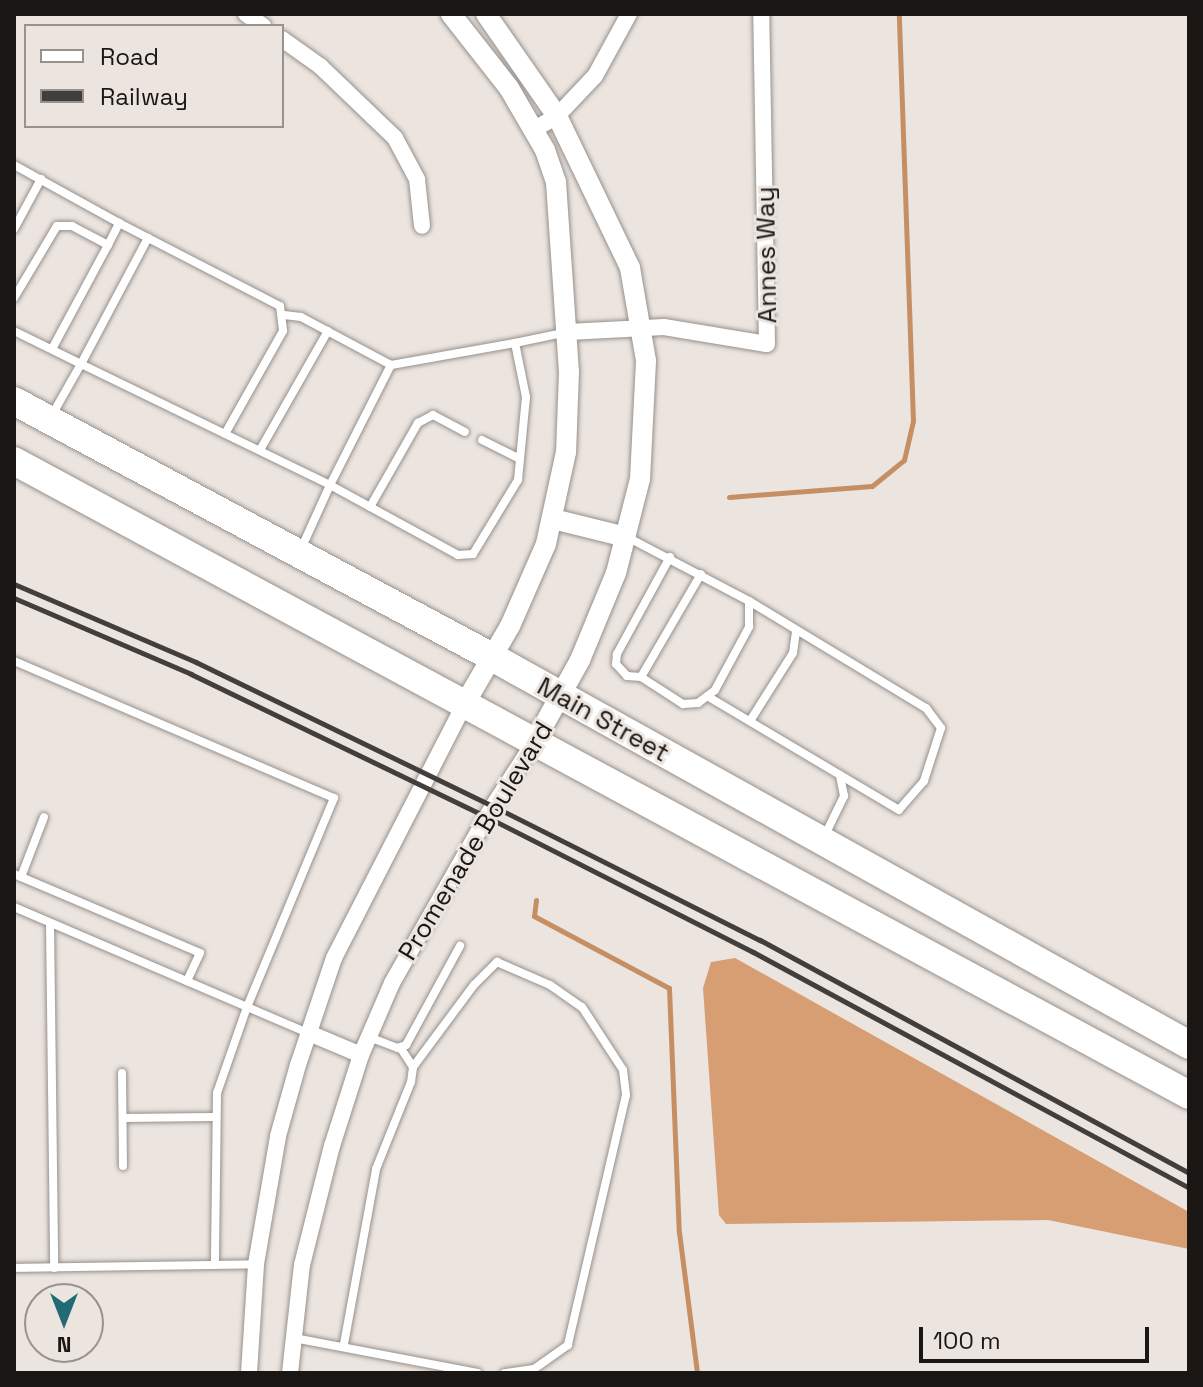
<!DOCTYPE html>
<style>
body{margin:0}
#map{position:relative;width:1203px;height:1387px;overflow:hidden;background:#ebe4df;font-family:"Space Grotesk",sans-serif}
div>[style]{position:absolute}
.forest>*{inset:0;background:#d79e73}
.stream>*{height:5px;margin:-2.5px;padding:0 2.5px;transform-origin:2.5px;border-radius:2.5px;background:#c68f63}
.roads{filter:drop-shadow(0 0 2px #97908b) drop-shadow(0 0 2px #97908b)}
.service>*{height:8px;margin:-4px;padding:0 4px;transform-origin:4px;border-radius:4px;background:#fff}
.minor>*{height:16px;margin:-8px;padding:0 8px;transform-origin:8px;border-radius:8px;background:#fff}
.tertiary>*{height:20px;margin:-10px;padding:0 10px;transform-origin:10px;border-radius:10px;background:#fff}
.trunk>*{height:28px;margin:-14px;padding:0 14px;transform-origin:14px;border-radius:14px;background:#fff}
.rail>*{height:5px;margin:-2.5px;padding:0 2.5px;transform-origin:2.5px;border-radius:2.5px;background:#423e3b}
span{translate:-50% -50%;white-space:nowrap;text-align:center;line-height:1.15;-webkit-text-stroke:6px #ebe4df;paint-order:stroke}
.street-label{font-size:26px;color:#191614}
.frame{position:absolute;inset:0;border:16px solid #191614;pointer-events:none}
.legend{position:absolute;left:24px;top:24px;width:260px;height:104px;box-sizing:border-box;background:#ebe4df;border:2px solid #97928e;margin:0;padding:10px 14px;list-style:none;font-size:24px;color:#191614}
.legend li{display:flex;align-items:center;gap:16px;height:40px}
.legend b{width:40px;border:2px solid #97928e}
.north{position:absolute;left:24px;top:1283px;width:80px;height:80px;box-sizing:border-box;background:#ebe4df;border:2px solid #97928e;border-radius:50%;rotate:180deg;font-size:22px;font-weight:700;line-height:32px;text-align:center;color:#191614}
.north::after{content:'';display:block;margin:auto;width:28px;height:36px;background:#216b75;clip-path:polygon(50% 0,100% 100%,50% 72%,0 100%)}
.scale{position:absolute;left:919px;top:1327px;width:230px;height:36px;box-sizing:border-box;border:4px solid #191614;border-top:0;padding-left:10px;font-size:24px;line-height:28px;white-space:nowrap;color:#191614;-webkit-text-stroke:6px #ebe4df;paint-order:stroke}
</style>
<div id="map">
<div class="forest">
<div style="clip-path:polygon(735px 958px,1189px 1212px,1189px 1249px,1048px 1220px,726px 1224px,719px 1215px,703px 988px,711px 962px)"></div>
</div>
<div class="stream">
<div style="left:729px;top:497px;width:143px;rotate:-4.4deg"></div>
<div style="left:872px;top:486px;width:41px;rotate:-39.1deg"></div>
<div style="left:904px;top:460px;width:40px;rotate:-77deg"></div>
<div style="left:913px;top:421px;width:407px;rotate:-92deg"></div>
<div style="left:536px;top:900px;width:16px;rotate:97deg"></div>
<div style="left:534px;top:916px;width:153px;rotate:28.1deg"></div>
<div style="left:669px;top:988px;width:244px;rotate:87.7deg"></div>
<div style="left:679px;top:1232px;width:142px;rotate:82.7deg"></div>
</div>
<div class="roads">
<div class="service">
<div style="left:14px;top:165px;width:120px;rotate:28.9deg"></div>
<div style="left:14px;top:229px;width:57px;rotate:-61.6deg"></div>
<div style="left:14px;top:298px;width:84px;rotate:-59.2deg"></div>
<div style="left:57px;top:226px;width:15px"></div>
<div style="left:72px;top:226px;width:41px;rotate:27.8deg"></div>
<div style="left:108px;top:245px;width:25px;rotate:-63deg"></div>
<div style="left:119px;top:223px;width:181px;rotate:27.3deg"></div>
<div style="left:280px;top:306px;width:25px;rotate:83deg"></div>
<div style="left:283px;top:331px;width:118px;rotate:119.4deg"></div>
<div style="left:284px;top:315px;width:17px;rotate:7deg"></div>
<div style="left:301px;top:317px;width:102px;rotate:28.1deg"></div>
<div style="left:391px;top:365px;width:126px;rotate:-10.1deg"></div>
<div style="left:14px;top:331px;width:75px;rotate:26.2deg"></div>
<div style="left:81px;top:364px;width:143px;rotate:-62deg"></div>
<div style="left:52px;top:349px;width:118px;rotate:-61.7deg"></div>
<div style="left:52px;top:415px;width:59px;rotate:-60.4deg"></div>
<div style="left:81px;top:364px;width:277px;rotate:25.9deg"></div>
<div style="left:330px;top:485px;width:135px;rotate:-63.1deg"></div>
<div style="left:482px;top:440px;width:40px;rotate:26.6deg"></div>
<div style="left:260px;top:450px;width:137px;rotate:-60.3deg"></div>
<div style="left:370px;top:507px;width:97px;rotate:-60.3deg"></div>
<div style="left:418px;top:423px;width:17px;rotate:-28deg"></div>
<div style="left:433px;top:415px;width:36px;rotate:28deg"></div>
<div style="left:627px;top:537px;width:138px;rotate:27.7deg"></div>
<div style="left:749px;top:601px;width:207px;rotate:31.2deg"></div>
<div style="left:926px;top:708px;width:25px;rotate:53deg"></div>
<div style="left:941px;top:728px;width:56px;rotate:107.8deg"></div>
<div style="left:924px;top:781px;width:38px;rotate:131deg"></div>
<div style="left:899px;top:810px;width:223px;rotate:-149.3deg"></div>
<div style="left:301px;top:549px;width:70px;rotate:-65.6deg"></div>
<div style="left:330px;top:485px;width:146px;rotate:28.7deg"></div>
<div style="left:458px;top:555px;width:15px;rotate:-4deg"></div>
<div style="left:473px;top:554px;width:87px;rotate:-58.7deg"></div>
<div style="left:518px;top:480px;width:83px;rotate:-84.5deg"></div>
<div style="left:526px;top:397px;width:55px;rotate:-101.5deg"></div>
<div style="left:515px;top:343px;width:53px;rotate:-11.9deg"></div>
<div style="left:670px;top:557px;width:111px;rotate:118.7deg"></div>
<div style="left:617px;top:654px;width:10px;rotate:96deg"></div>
<div style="left:616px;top:664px;width:16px;rotate:47deg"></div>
<div style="left:627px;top:676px;width:14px;rotate:4deg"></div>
<div style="left:641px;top:677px;width:50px;rotate:32.7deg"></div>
<div style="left:683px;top:704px;width:15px;rotate:-4deg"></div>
<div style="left:698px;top:703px;width:21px;rotate:-37deg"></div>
<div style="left:715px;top:690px;width:72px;rotate:-61.6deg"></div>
<div style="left:749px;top:627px;width:26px;rotate:-90deg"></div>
<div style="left:14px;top:661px;width:348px;rotate:23.2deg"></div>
<div style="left:334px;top:798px;width:226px;rotate:112.6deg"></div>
<div style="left:247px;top:1007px;width:91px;rotate:109.2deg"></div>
<div style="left:217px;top:1093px;width:172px;rotate:90.7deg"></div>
<div style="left:641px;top:677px;width:119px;rotate:-59.8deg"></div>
<div style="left:750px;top:721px;width:80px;rotate:-57.7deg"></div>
<div style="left:793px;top:653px;width:22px;rotate:-82deg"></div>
<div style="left:824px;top:837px;width:46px;rotate:-64deg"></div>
<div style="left:844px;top:796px;width:21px;rotate:-101deg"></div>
<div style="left:14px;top:874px;width:202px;rotate:23deg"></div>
<div style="left:200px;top:953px;width:31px;rotate:115deg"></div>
<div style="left:21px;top:877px;width:64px;rotate:-69deg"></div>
<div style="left:14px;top:907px;width:320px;rotate:23.2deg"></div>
<div style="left:50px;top:923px;width:345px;rotate:89.3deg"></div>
<div style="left:369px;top:1037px;width:31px;rotate:21deg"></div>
<div style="left:398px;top:1048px;width:9px;rotate:-21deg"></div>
<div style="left:406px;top:1045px;width:113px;rotate:-61.4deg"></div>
<div style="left:413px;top:1067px;width:102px;rotate:-53.4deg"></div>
<div style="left:474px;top:985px;width:33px;rotate:-45deg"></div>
<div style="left:497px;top:962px;width:58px;rotate:23.5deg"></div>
<div style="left:550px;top:985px;width:39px;rotate:35deg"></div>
<div style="left:582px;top:1007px;width:75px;rotate:56.9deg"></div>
<div style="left:623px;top:1070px;width:25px;rotate:83deg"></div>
<div style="left:626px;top:1095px;width:257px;rotate:103.1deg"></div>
<div style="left:568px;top:1345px;width:42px;rotate:144.8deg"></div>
<div style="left:534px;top:1369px;width:30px;rotate:172deg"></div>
<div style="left:122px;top:1073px;width:93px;rotate:89.4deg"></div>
<div style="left:123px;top:1118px;width:90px;rotate:-0.6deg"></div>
<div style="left:14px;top:1268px;width:242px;rotate:-0.9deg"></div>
<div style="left:294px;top:1338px;width:187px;rotate:10.8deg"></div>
<div style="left:344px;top:1344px;width:178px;rotate:-79.6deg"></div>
<div style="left:376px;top:1169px;width:94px;rotate:-68.1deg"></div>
<div style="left:411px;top:1082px;width:15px;rotate:-82deg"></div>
<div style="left:413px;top:1067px;width:24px;rotate:-123deg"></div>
</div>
<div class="minor">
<div style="left:246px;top:14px;width:21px;rotate:35deg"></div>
<div style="left:282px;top:39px;width:47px;rotate:35.4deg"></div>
<div style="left:320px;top:66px;width:104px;rotate:43.8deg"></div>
<div style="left:395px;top:138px;width:47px;rotate:61.8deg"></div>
<div style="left:417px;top:179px;width:47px;rotate:83.9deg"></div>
<div style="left:533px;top:130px;width:28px;rotate:-30deg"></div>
<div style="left:557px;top:116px;width:55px;rotate:-46.5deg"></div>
<div style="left:595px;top:76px;width:71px;rotate:-61.3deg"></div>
<div style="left:568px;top:332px;width:96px;rotate:-3deg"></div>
<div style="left:664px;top:327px;width:104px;rotate:9.4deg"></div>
<div style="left:767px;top:344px;width:330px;rotate:-91deg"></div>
<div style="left:309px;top:1033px;width:56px;rotate:22.9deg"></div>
<div style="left:249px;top:1373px;width:109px;rotate:-86.3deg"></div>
<div style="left:256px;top:1264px;width:130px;rotate:-80.2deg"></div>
<div style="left:278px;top:1136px;width:74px;rotate:-74.3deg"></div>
<div style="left:298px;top:1065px;width:113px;rotate:-71.4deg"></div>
<div style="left:334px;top:958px;width:284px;rotate:-62.8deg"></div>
<div style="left:290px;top:1373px;width:109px;rotate:-83.7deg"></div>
<div style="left:302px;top:1265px;width:123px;rotate:-75.9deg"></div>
<div style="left:332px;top:1146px;width:96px;rotate:-72.3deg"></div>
<div style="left:361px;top:1055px;width:78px;rotate:-66.7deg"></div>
<div style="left:392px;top:983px;width:204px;rotate:-60.3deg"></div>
<div style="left:493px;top:806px;width:77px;rotate:-57.1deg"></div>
</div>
<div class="tertiary">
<div style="left:451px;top:14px;width:94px;rotate:51.9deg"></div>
<div style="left:509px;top:88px;width:72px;rotate:59.9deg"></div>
<div style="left:545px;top:150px;width:34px;rotate:71deg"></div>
<div style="left:556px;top:182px;width:190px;rotate:86.1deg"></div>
<div style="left:569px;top:372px;width:80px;rotate:92.1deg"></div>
<div style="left:566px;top:452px;width:94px;rotate:102.3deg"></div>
<div style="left:546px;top:544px;width:90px;rotate:113.7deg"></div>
<div style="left:510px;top:626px;width:91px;rotate:120.2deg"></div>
<div style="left:486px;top:14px;width:124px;rotate:55.2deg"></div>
<div style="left:557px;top:116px;width:169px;rotate:64.3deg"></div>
<div style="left:630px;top:268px;width:94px;rotate:80.2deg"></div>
<div style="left:646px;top:361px;width:118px;rotate:92.9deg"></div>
<div style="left:640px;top:479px;width:97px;rotate:104.3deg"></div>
<div style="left:616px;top:573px;width:94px;rotate:112.5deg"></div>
<div style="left:580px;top:660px;width:93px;rotate:119.1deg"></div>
<div style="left:553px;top:519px;width:75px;rotate:13.9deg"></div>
</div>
<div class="trunk">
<div style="left:14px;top:401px;width:542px;rotate:28.17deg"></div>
<div style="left:492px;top:657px;width:798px;rotate:29.1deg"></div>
<div style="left:14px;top:461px;width:1335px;rotate:28.35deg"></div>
</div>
</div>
<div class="rail">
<div style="left:14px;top:584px;width:198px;rotate:23.2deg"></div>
<div style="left:196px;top:662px;width:330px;rotate:25.9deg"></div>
<div style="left:493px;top:806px;width:299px;rotate:26.7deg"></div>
<div style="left:760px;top:940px;width:488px;rotate:28.5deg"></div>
<div style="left:14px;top:598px;width:193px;rotate:23.2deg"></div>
<div style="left:191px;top:674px;width:329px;rotate:25.8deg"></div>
<div style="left:487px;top:817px;width:298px;rotate:26.9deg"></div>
<div style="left:753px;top:952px;width:496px;rotate:28.4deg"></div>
</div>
<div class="street-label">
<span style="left:767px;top:255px;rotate:-91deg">Annes Way</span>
<span style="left:603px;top:720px;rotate:29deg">Main Street</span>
<span style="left:476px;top:841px;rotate:-59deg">Promenade Boulevard</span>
</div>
<div class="frame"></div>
<ul class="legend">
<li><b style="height:10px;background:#fff"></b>Road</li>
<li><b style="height:10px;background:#423e3b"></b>Railway</li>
</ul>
<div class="north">N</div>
<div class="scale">100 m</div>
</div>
